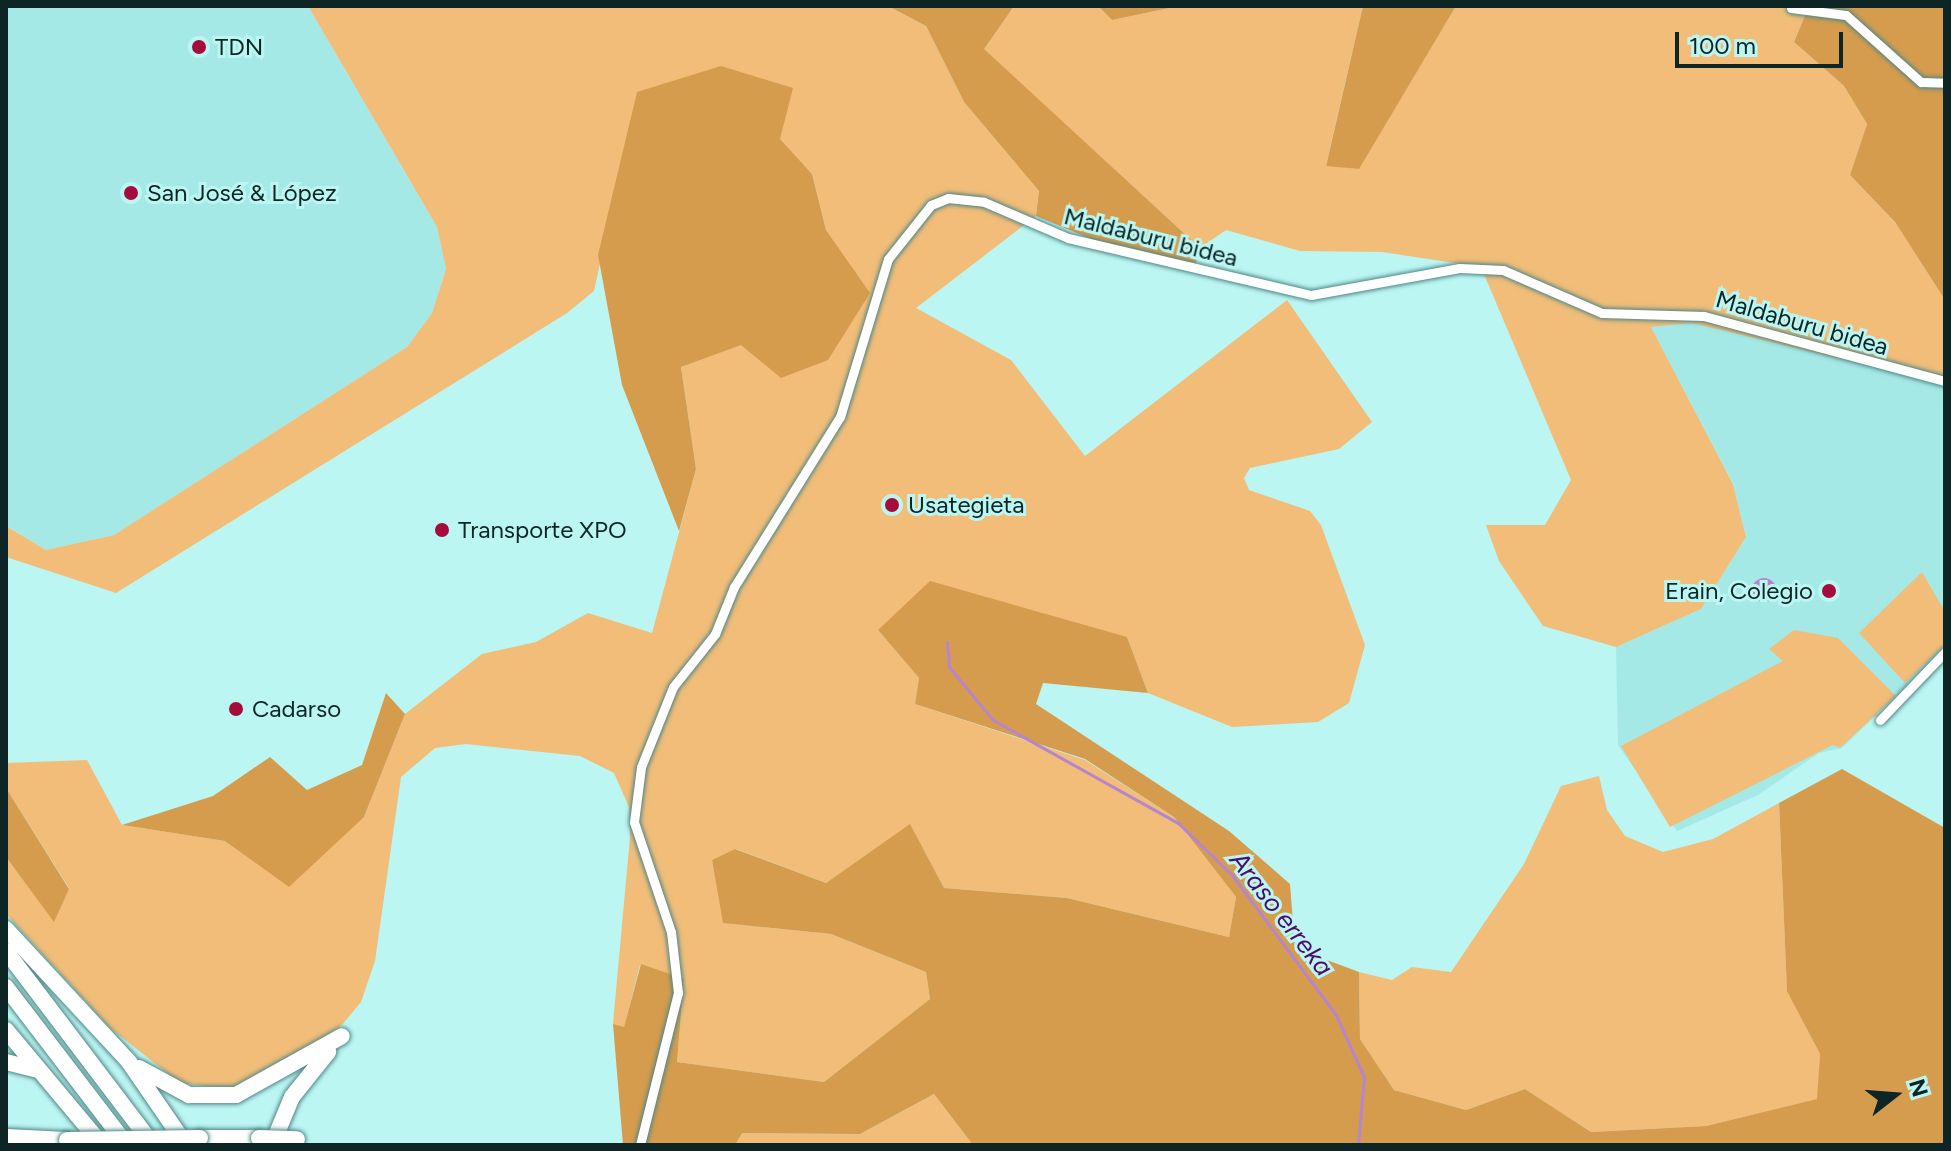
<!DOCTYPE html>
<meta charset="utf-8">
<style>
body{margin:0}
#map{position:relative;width:1951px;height:1151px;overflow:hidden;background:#bbf6f3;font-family:Figtree,sans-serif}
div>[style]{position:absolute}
.built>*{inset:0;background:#a5e9e7}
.green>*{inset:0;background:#f1bd79}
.forest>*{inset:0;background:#d59c4d}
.water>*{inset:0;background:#b585cf}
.round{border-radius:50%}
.stream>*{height:3px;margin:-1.5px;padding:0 1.5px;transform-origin:1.5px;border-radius:1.5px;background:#b585cf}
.roads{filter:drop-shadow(0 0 2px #508785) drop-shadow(0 0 2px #508785)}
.minor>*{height:9px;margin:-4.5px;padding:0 4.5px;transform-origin:4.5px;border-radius:4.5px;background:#fff}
.motorway>*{height:16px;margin:-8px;padding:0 8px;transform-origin:8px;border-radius:8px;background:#fff}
.bridges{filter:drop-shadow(0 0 2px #508785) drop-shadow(0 0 2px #508785)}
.motorway-bridge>*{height:16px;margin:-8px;padding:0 8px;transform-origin:8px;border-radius:8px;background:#fff}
.dots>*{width:22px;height:22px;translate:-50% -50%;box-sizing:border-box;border:4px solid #bbf6f3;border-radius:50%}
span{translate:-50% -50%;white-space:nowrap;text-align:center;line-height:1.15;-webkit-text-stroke:6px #bbf6f3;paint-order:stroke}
.poi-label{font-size:24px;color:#0d2524}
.left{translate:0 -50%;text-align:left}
.right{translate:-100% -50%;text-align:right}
.street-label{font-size:24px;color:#0d2524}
.water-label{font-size:26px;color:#4d0c67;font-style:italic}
.frame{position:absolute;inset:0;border:8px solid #0d2524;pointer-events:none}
.north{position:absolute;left:1855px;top:1055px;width:80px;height:80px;-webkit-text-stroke:6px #bbf6f3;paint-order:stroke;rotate:73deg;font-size:22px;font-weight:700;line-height:32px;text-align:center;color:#0d2524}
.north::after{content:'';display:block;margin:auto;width:28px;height:36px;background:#0d2524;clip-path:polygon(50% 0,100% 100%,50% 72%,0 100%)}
.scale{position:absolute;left:1675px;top:32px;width:168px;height:36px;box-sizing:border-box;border:4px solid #0d2524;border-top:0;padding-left:10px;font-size:24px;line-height:28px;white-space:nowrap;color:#0d2524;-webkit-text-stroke:6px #bbf6f3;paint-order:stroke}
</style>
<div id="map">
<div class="built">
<div style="clip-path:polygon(6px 6px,308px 6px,437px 227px,446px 269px,432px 313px,407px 347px,114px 535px,46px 550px,6px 525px)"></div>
<div style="clip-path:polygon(1691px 323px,1945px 384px,1945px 649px,1842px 748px,1819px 753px,1758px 795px,1677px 831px,1618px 745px,1616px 647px,1701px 609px,1746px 537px,1733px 483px,1651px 327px)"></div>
</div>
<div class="green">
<div style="clip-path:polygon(308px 6px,888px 6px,926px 26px,964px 102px,1039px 191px,1036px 216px,916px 308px,1011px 360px,1085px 456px,1287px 300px,1372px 422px,1339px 449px,1250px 468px,1244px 478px,1249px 490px,1310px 511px,1321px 525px,1365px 645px,1349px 703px,1318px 722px,1232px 727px,1148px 693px,1127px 637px,878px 630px,919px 678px,915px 704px,1085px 760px,1174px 817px,1236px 897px,1229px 937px,1067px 898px,944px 888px,910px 825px,826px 883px,736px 849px,712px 860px,724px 923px,831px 934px,926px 972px,930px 999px,824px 1082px,677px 1062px,684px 980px,640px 965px,624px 1028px,613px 1024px,630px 837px,629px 807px,614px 773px,580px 756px,466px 744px,435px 748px,401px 777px,375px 961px,361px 1002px,342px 1025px,279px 1069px,229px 1089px,180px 1083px,110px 1028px,6px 914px,6px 857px,54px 921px,69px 888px,6px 788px,6px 763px,87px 760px,122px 825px,225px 841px,364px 817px,405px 714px,482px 654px,536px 642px,588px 613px,652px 633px,696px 469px,681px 367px,869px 293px,826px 230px,812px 174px,779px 139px,637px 93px,594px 291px,567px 313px,116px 593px,6px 557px,8px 527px,46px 550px,114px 535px,407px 347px,432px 313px,446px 269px,437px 227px)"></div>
<div style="clip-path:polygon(1014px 6px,1098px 6px,1112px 20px,1179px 6px,1363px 6px,1326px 165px,1358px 169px,1456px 6px,1809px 6px,1794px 42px,1844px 86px,1867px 124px,1850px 175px,1895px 222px,1945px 300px,1945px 384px,1691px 323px,1651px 327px,1733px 484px,1746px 537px,1701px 609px,1616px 647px,1543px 626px,1499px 561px,1486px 525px,1545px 525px,1571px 480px,1481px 267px,1382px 252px,1300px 251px,1226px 230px,1200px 248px,983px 49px)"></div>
<div style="clip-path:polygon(1922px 572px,1945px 612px,1945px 645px,1905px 683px,1859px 633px)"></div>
<div style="clip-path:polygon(1794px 630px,1838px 638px,1896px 696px,1840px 748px,1833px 745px,1670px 827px,1621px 746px,1783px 661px,1769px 649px)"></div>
<div style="clip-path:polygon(1599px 776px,1607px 810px,1625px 836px,1663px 852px,1713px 839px,1779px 803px,1787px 990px,1820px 1054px,1818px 1099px,1706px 1126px,1591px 1132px,1525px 1089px,1466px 1110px,1394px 1090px,1360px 1039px,1359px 972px,1392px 980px,1412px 967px,1451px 972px,1524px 864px,1561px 786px)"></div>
<div style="clip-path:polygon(934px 1094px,973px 1145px,735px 1145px,741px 1133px,860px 1134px)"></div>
</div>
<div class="forest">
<div style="clip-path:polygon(888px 6px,1014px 6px,984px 49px,1200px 248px,1196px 263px,1120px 251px,1036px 216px,1039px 191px,964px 102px,926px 26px)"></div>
<div style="clip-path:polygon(1098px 6px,1179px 6px,1112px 20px)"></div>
<div style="clip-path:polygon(1363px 6px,1456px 6px,1359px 169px,1326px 166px)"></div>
<div style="clip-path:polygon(1809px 6px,1945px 6px,1945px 300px,1895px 222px,1850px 175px,1867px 124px,1844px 86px,1794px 42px)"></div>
<div style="clip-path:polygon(721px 66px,793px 88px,780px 139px,812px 174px,826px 230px,870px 293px,828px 360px,781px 378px,741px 345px,681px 367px,696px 469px,679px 531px,622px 385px,598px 255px,637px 92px)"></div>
<div style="clip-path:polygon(930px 581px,1127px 637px,1148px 693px,1043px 683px,1036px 704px,1229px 831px,1290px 884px,1295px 948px,1359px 972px,1360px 1039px,1394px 1090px,1466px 1110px,1525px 1089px,1591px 1132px,1706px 1126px,1817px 1099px,1820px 1054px,1787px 991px,1779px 803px,1842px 769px,1945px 828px,1945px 1145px,973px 1145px,934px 1094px,860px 1134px,742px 1133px,735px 1145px,623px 1145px,613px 1024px,624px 1027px,641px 964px,684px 979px,677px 1062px,824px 1082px,930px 999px,926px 972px,831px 934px,723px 923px,712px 860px,735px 849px,826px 883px,910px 824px,944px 888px,1067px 898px,1229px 937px,1236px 897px,1174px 817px,1085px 759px,915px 704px,919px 678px,878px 630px)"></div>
<div style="clip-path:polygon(386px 693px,405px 714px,364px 817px,289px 887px,225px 841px,122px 825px,213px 796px,270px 757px,307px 790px,362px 765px)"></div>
<div style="clip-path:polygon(6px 788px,69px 889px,54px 922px,6px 857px)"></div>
</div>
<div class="water">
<div class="round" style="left:1752px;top:578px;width:24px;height:24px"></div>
</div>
<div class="stream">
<div style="left:947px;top:642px;width:25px;rotate:85deg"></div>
<div style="left:949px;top:667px;width:69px;rotate:50.3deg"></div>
<div style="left:993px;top:720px;width:212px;rotate:29.1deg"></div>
<div style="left:1178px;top:823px;width:75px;rotate:43.9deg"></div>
<div style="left:1232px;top:875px;width:174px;rotate:53.4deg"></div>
<div style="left:1336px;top:1015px;width:68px;rotate:65.7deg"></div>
<div style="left:1364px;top:1077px;width:68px;rotate:95deg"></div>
</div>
<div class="roads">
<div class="minor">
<div style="left:1791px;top:8px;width:55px;rotate:7.3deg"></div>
<div style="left:1846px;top:15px;width:101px;rotate:41.8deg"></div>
<div style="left:1921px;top:82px;width:24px;rotate:2deg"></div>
<div style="left:1880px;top:720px;width:94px;rotate:-46.3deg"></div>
<div style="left:640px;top:1145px;width:157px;rotate:-76deg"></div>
<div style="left:678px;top:993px;width:61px;rotate:-96.5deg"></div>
<div style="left:671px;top:932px;width:116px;rotate:-108.6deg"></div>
<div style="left:634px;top:822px;width:55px;rotate:-82.7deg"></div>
<div style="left:641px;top:767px;width:86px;rotate:-68.2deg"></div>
<div style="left:673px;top:687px;width:68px;rotate:-51.6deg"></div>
<div style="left:715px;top:634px;width:51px;rotate:-68deg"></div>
<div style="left:734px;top:587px;width:200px;rotate:-58.1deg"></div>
<div style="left:840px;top:417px;width:165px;rotate:-73.1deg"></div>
<div style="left:888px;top:259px;width:69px;rotate:-51.5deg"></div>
<div style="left:931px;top:205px;width:18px;rotate:-22deg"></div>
<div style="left:948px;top:198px;width:36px;rotate:6deg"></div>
<div style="left:984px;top:202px;width:91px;rotate:23.2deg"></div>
<div style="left:1068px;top:238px;width:250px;rotate:13.2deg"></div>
<div style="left:1311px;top:295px;width:151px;rotate:-10.3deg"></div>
<div style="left:1460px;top:268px;width:43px;rotate:2.7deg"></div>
<div style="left:1503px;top:270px;width:108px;rotate:23.5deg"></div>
<div style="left:1602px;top:313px;width:102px;rotate:1.7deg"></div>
<div style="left:1704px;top:316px;width:250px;rotate:15.1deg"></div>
</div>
<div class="motorway">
<div style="left:6px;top:929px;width:181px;rotate:47.2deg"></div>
<div style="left:129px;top:1062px;width:101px;rotate:55.5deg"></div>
<div style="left:6px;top:951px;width:243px;rotate:52.8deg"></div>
<div style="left:6px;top:987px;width:199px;rotate:52.6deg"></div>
<div style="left:6px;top:1030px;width:150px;rotate:50.1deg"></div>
<div style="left:6px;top:1062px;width:34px;rotate:14deg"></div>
<div style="left:139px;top:1068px;width:57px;rotate:28.4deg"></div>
<div style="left:189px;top:1095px;width:47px"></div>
<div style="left:236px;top:1095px;width:121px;rotate:-29.1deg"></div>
<div style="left:6px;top:1137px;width:61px;rotate:2.8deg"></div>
<div style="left:200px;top:1138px;width:59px"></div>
<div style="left:272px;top:1145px;width:52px;rotate:-67.4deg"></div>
<div style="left:292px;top:1097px;width:58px;rotate:-51.3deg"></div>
</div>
</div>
<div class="bridges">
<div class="motorway-bridge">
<div style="left:259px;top:1138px;width:38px;rotate:2deg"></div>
<div style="left:67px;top:1140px;width:133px;rotate:-0.9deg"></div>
</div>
</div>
<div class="dots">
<div style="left:199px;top:47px;background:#a50b3b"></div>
<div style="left:131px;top:193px;background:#a50b3b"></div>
<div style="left:892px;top:505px;background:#a50b3b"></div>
<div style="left:442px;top:530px;background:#a50b3b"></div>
<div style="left:1829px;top:591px;background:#a50b3b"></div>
<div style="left:236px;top:709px;background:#a50b3b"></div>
</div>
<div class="poi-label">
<span class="left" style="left:215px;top:47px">TDN</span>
<span class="left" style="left:147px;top:193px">San José &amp; López</span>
<span class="left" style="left:908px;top:505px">Usategieta</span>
<span class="left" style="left:458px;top:530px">Transporte XPO</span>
<span class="right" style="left:1813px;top:591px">Erain, Colegio</span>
<span class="left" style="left:252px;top:709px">Cadarso</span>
</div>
<div class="street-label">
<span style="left:1151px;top:237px;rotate:14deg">Maldaburu bidea</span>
<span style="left:1802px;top:323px;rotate:16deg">Maldaburu bidea</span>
</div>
<div class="water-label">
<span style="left:1281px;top:914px;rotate:52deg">Araso erreka</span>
</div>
<div class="frame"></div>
<div class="north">N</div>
<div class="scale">100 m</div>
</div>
